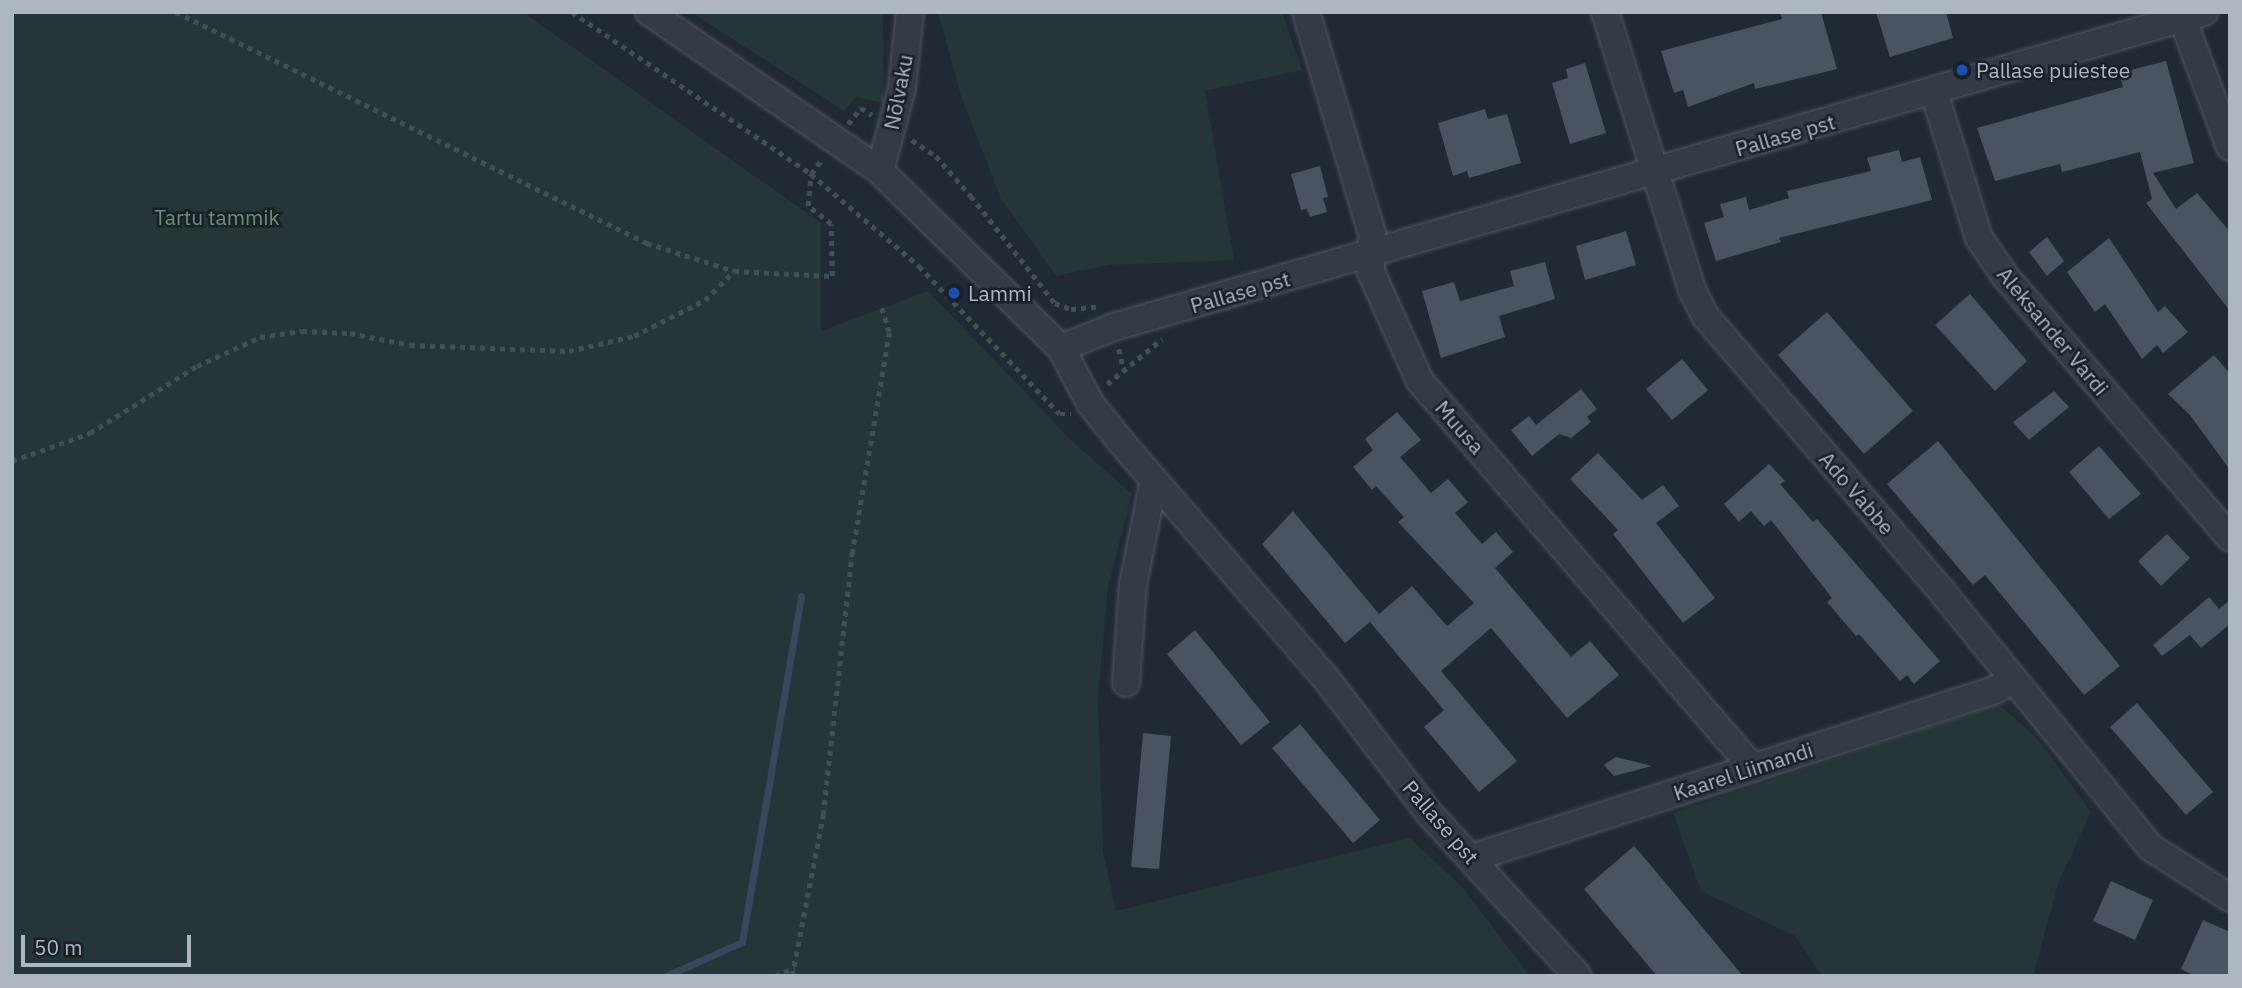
<!DOCTYPE html>
<meta charset="utf-8">
<style>
body{margin:0}
#map{position:relative;width:2242px;height:988px;overflow:hidden;background:#212935;font-family:"IBM Plex Sans",sans-serif}
div>[style]{position:absolute}
.green>*{inset:0;background:#243637}
.stream>*{height:7px;margin:-3.5px;padding:0 3.5px;transform-origin:3.5px;border-radius:3.5px;background:#37475d}
.building>*{inset:0;background:#495361}
.path>*{height:4.5px;margin-top:-2.25px;transform-origin:0;background:repeating-linear-gradient(90deg,#405154 0 5px,transparent 0 10px)}
.roads{filter:drop-shadow(0 0 2px #4f5660) drop-shadow(0 0 2px #4f5660)}
.minor>*{height:26px;margin:-13px;padding:0 13px;transform-origin:13px;border-radius:13px;background:#343b46}
.dots>*{width:19px;height:19px;translate:-50% -50%;box-sizing:border-box;border:4px solid #1a202a;border-radius:50%}
span{translate:-50% -50%;white-space:nowrap;text-align:center;line-height:1.15;-webkit-text-stroke:5px #1a202a;paint-order:stroke}
.poi-label{font-size:21px;color:#aeb6c2}
.left{translate:0 -50%;text-align:left}
.street-label{font-size:21px;color:#aeb6c2}
.park-label{font-size:21px;color:#689171}
.frame{position:absolute;inset:0;border:14px solid #aeb6c2;pointer-events:none}
.scale{position:absolute;left:21px;top:935px;width:170px;height:32px;box-sizing:border-box;border:4px solid #aeb6c2;border-top:0;padding-left:9px;font-size:21px;line-height:24px;white-space:nowrap;color:#aeb6c2;-webkit-text-stroke:5px #1a202a;paint-order:stroke}
</style>
<div id="map">
<div class="green">
<div style="clip-path:polygon(12px 12px,523px 12px,821px 223px,821px 331px,928px 291px,1071px 440px,1132px 494px,1108px 587px,1098px 697px,1103px 851px,1116px 911px,1410px 838px,1463px 888px,1530px 976px,12px 976px)"></div>
<div style="clip-path:polygon(691px 12px,883px 12px,884px 103px,856px 97px,844px 111px)"></div>
<div style="clip-path:polygon(938px 12px,1282px 12px,1302px 70px,1205px 91px,1234px 260px,1109px 265px,1056px 276px,1001px 199px,961px 96px)"></div>
<div style="clip-path:polygon(1998px 704px,2037px 738px,2091px 812px,2058px 884px,2033px 976px,1822px 976px,1795px 936px,1701px 891px,1673px 813px)"></div>
</div>
<div class="stream">
<div style="left:666px;top:976px;width:83px;rotate:-24.1deg"></div>
<div style="left:742px;top:942px;width:351px;rotate:-80.3deg"></div>
</div>
<div class="building">
<div style="clip-path:polygon(1780px 12px,1821px 12px,1837px 69px,1755px 89px,1754px 83px,1688px 107px,1683px 90px,1674px 93px,1661px 51px,1782px 19px)"></div>
<div style="clip-path:polygon(1876px 12px,1946px 12px,1953px 38px,1890px 57px)"></div>
<div style="clip-path:polygon(2166px 61px,2194px 163px,2153px 173px,2176px 209px,2197px 193px,2230px 232px,2230px 311px,2146px 203px,2152px 199px,2140px 152px,2062px 172px,2060px 164px,1995px 181px,1977px 128px,2123px 87px,2119px 73px)"></div>
<div style="clip-path:polygon(1585px 63px,1606px 133px,1570px 144px,1552px 83px,1568px 78px,1566px 69px)"></div>
<div style="clip-path:polygon(1485px 109px,1488px 119px,1507px 114px,1521px 163px,1469px 178px,1467px 171px,1453px 176px,1438px 123px)"></div>
<div style="clip-path:polygon(1899px 150px,1902px 162px,1920px 157px,1932px 200px,1779px 238px,1781px 242px,1716px 261px,1704px 223px,1724px 217px,1720px 204px,1746px 197px,1749px 210px,1789px 198px,1787px 191px,1871px 171px,1867px 158px)"></div>
<div style="clip-path:polygon(1320px 166px,1328px 197px,1323px 198px,1327px 212px,1310px 217px,1307px 209px,1301px 210px,1291px 174px)"></div>
<div style="clip-path:polygon(1626px 231px,1636px 265px,1585px 280px,1576px 246px)"></div>
<div style="clip-path:polygon(2047px 237px,2064px 261px,2047px 276px,2029px 252px)"></div>
<div style="clip-path:polygon(2109px 238px,2158px 312px,2165px 306px,2188px 332px,2163px 353px,2157px 345px,2142px 359px,2105px 304px,2095px 312px,2067px 272px)"></div>
<div style="clip-path:polygon(1545px 262px,1555px 299px,1499px 316px,1505px 337px,1441px 358px,1422px 291px,1454px 282px,1460px 301px,1514px 286px,1510px 271px)"></div>
<div style="clip-path:polygon(1970px 294px,2027px 361px,1995px 391px,1935px 325px)"></div>
<div style="clip-path:polygon(1827px 312px,1913px 411px,1864px 454px,1778px 355px)"></div>
<div style="clip-path:polygon(2214px 355px,2230px 374px,2230px 470px,2190px 415px,2168px 394px)"></div>
<div style="clip-path:polygon(1682px 359px,1708px 390px,1672px 420px,1646px 389px)"></div>
<div style="clip-path:polygon(1581px 389px,1597px 409px,1587px 417px,1591px 422px,1571px 438px,1559px 434px,1532px 456px,1511px 430px,1529px 416px,1536px 425px)"></div>
<div style="clip-path:polygon(2054px 391px,2069px 407px,2029px 440px,2013px 422px)"></div>
<div style="clip-path:polygon(1397px 412px,1421px 440px,1400px 457px,1431px 493px,1448px 479px,1468px 502px,1455px 513px,1482px 544px,1496px 532px,1513px 552px,1495px 568px,1571px 657px,1590px 641px,1619px 675px,1567px 718px,1491px 628px,1441px 671px,1517px 761px,1479px 792px,1424px 727px,1444px 710px,1370px 622px,1345px 643px,1262px 544px,1293px 511px,1379px 614px,1412px 586px,1447px 626px,1474px 603px,1398px 522px,1404px 517px,1376px 486px,1372px 490px,1353px 467px,1373px 450px,1365px 439px)"></div>
<div style="clip-path:polygon(1938px 441px,2120px 666px,2084px 695px,1985px 575px,1973px 585px,1887px 484px)"></div>
<div style="clip-path:polygon(2099px 446px,2141px 494px,2109px 519px,2069px 472px)"></div>
<div style="clip-path:polygon(1598px 453px,1642px 500px,1663px 485px,1679px 506px,1656px 523px,1715px 598px,1683px 623px,1613px 534px,1618px 530px,1570px 479px)"></div>
<div style="clip-path:polygon(1769px 464px,1785px 481px,1780px 484px,1813px 522px,1817px 519px,1940px 661px,1914px 684px,1907px 675px,1900px 681px,1859px 634px,1856px 636px,1827px 602px,1832px 598px,1771px 520px,1764px 526px,1751px 511px,1739px 522px,1724px 504px)"></div>
<div style="clip-path:polygon(2167px 534px,2190px 558px,2161px 586px,2138px 561px)"></div>
<div style="clip-path:polygon(2209px 597px,2219px 609px,2230px 600px,2230px 624px,2201px 648px,2190px 635px,2162px 656px,2153px 645px)"></div>
<div style="clip-path:polygon(1195px 630px,1270px 722px,1241px 745px,1167px 654px)"></div>
<div style="clip-path:polygon(2137px 703px,2213px 792px,2186px 815px,2110px 727px)"></div>
<div style="clip-path:polygon(1300px 724px,1380px 820px,1353px 843px,1272px 748px)"></div>
<div style="clip-path:polygon(1143px 733px,1171px 736px,1159px 869px,1131px 867px)"></div>
<div style="clip-path:polygon(1616px 757px,1652px 766px,1614px 776px,1604px 765px)"></div>
<div style="clip-path:polygon(1634px 846px,1648px 862px,1743px 976px,1657px 976px,1625px 938px,1584px 889px)"></div>
<div style="clip-path:polygon(2111px 881px,2153px 900px,2135px 940px,2093px 921px)"></div>
<div style="clip-path:polygon(2203px 920px,2230px 932px,2230px 976px,2195px 976px,2181px 969px)"></div>
</div>
<div class="path">
<div style="left:176px;top:12px;width:525px;rotate:26.13deg"></div>
<div style="left:647px;top:243px;width:91px;rotate:17.8deg"></div>
<div style="left:734px;top:271px;width:98px;rotate:2.9deg"></div>
<div style="left:832px;top:276px;width:52px;rotate:-91.1deg"></div>
<div style="left:831px;top:224px;width:29px;rotate:-142deg"></div>
<div style="left:808px;top:206px;width:32px;rotate:-85deg"></div>
<div style="left:572px;top:12px;width:289px;rotate:34.1deg"></div>
<div style="left:811px;top:174px;width:19px;rotate:-54deg"></div>
<div style="left:848px;top:124px;width:21px;rotate:-51deg"></div>
<div style="left:861px;top:108px;width:13px;rotate:32deg"></div>
<div style="left:912px;top:140px;width:29px;rotate:34deg"></div>
<div style="left:936px;top:156px;width:53px;rotate:48.8deg"></div>
<div style="left:971px;top:196px;width:136px;rotate:51.9deg"></div>
<div style="left:1055px;top:303px;width:17px;rotate:21deg"></div>
<div style="left:1071px;top:309px;width:25px;rotate:-5deg"></div>
<div style="left:811px;top:174px;width:142px;rotate:40.4deg"></div>
<div style="left:919px;top:266px;width:204px;rotate:46.4deg"></div>
<div style="left:1060px;top:414px;width:11px"></div>
<div style="left:1119px;top:349px;width:18px;rotate:77deg"></div>
<div style="left:1107px;top:384px;width:71px;rotate:-39.3deg"></div>
<div style="left:12px;top:461px;width:83px;rotate:-19.7deg"></div>
<div style="left:90px;top:433px;width:126px;rotate:-32.1deg"></div>
<div style="left:197px;top:366px;width:69px;rotate:-24.7deg"></div>
<div style="left:260px;top:337px;width:42px;rotate:-8.1deg"></div>
<div style="left:302px;top:331px;width:48px;rotate:2.4deg"></div>
<div style="left:350px;top:333px;width:61px;rotate:11.3deg"></div>
<div style="left:410px;top:345px;width:159px;rotate:2.2deg"></div>
<div style="left:569px;top:351px;width:67px;rotate:-13deg"></div>
<div style="left:634px;top:336px;width:80px;rotate:-26.9deg"></div>
<div style="left:705px;top:300px;width:41px;rotate:-45deg"></div>
<div style="left:775px;top:976px;width:21px;rotate:-23deg"></div>
<div style="left:792px;top:976px;width:164px;rotate:-79.1deg"></div>
<div style="left:823px;top:815px;width:263px;rotate:-83.7deg"></div>
<div style="left:852px;top:554px;width:225px;rotate:-80.5deg"></div>
<div style="left:889px;top:332px;width:30px;rotate:-107deg"></div>
</div>
<div class="roads">
<div class="minor">
<div style="left:649px;top:12px;width:280px;rotate:34.5deg"></div>
<div style="left:880px;top:171px;width:253px;rotate:44.4deg"></div>
<div style="left:1061px;top:348px;width:62px;rotate:62.2deg"></div>
<div style="left:1090px;top:403px;width:50px;rotate:51.5deg"></div>
<div style="left:1121px;top:442px;width:310px;rotate:49.1deg"></div>
<div style="left:1324px;top:676px;width:173px;rotate:52.5deg"></div>
<div style="left:1429px;top:813px;width:221px;rotate:47.6deg"></div>
<div style="left:1306px;top:12px;width:232px;rotate:73.4deg"></div>
<div style="left:1372px;top:234px;width:38px;rotate:92deg"></div>
<div style="left:1371px;top:272px;width:120px;rotate:65.8deg"></div>
<div style="left:1420px;top:381px;width:511px;rotate:49.29deg"></div>
<div style="left:1605px;top:12px;width:291px;rotate:72.6deg"></div>
<div style="left:1692px;top:290px;width:30px;rotate:63deg"></div>
<div style="left:1706px;top:317px;width:365px;rotate:49.3deg"></div>
<div style="left:1944px;top:594px;width:326px;rotate:50.8deg"></div>
<div style="left:2150px;top:847px;width:95px;rotate:32.5deg"></div>
<div style="left:2180px;top:12px;width:144px;rotate:69.7deg"></div>
<div style="left:1934px;top:92px;width:153px;rotate:72.9deg"></div>
<div style="left:1979px;top:238px;width:46px;rotate:55.6deg"></div>
<div style="left:2005px;top:276px;width:345px;rotate:49.3deg"></div>
<div style="left:880px;top:171px;width:86px;rotate:-75.2deg"></div>
<div style="left:902px;top:88px;width:76px;rotate:-84deg"></div>
<div style="left:1061px;top:348px;width:57px;rotate:-21.6deg"></div>
<div style="left:1114px;top:327px;width:1135px;rotate:-16.12deg"></div>
<div style="left:1126px;top:683px;width:99px;rotate:-86deg"></div>
<div style="left:1133px;top:584px;width:106px;rotate:-78.6deg"></div>
<div style="left:1472px;top:858px;width:549px;rotate:-17.81deg"></div>
<div style="left:1995px;top:690px;width:21px;rotate:-31deg"></div>
</div>
</div>
<div class="dots">
<div style="left:1962px;top:70px;background:#1a4fb4"></div>
<div style="left:954px;top:293px;background:#1a4fb4"></div>
</div>
<div class="poi-label">
<span class="left" style="left:1976px;top:70px">Pallase puiestee</span>
<span class="left" style="left:968px;top:293px">Lammi</span>
</div>
<div class="street-label">
<span style="left:898px;top:92px;rotate:-79deg">Nõlvaku</span>
<span style="left:1785px;top:135px;rotate:-16deg">Pallase pst</span>
<span style="left:1240px;top:292px;rotate:-16deg">Pallase pst</span>
<span style="left:2053px;top:331px;rotate:50deg">Aleksander Vardi</span>
<span style="left:1460px;top:427px;rotate:49deg">Muusa</span>
<span style="left:1857px;top:493px;rotate:49deg">Ado Vabbe</span>
<span style="left:1743px;top:771px;rotate:-18deg">Kaarel Liimandi</span>
<span style="left:1441px;top:822px;rotate:49deg">Pallase pst</span>
</div>
<div class="park-label">
<span style="left:217px;top:217px">Tartu tammik</span>
</div>
<div class="frame"></div>
<div class="scale">50 m</div>
</div>
